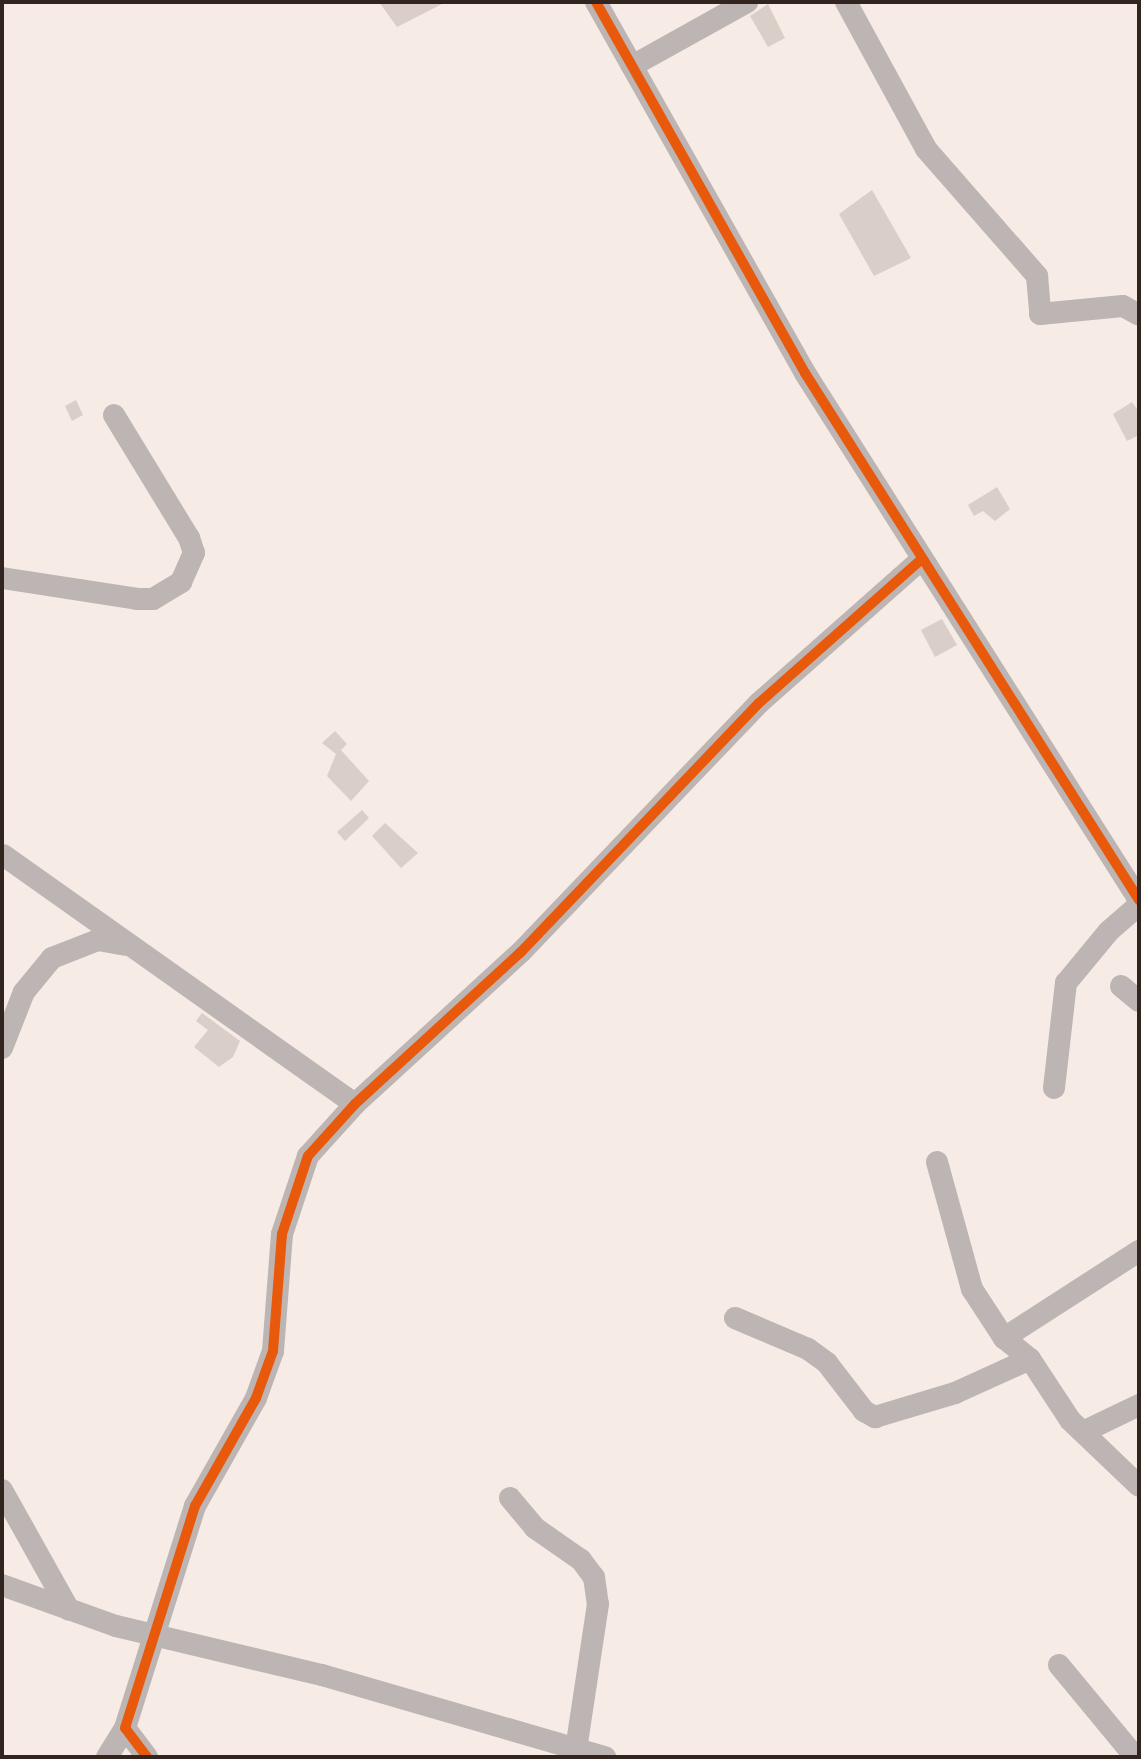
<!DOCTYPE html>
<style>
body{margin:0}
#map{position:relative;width:1141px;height:1759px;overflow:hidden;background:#f7ebe5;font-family:"PT Serif",serif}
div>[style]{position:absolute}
.building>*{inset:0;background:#d9cec8}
.minor>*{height:22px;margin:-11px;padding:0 11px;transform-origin:11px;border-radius:11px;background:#bcb5b3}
.cycleway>*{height:10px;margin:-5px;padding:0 5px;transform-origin:5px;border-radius:5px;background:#e8590c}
span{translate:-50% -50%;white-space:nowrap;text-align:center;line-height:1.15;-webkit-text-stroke:6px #fee9de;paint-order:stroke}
.frame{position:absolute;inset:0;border:4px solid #32251f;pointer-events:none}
</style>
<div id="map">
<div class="building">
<div style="clip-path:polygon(379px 2px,446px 2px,397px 27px)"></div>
<div style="clip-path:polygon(768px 4px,785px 38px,768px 47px,750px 16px)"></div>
<div style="clip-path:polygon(872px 190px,911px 258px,874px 276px,839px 214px)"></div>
<div style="clip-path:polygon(76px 400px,83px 415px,72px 421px,65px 406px)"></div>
<div style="clip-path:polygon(1132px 402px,1139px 412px,1139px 435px,1127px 441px,1113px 414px)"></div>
<div style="clip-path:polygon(997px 487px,1010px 509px,995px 521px,983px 511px,974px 516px,968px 505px)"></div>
<div style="clip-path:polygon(942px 619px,957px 645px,935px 657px,921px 630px)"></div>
<div style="clip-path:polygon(335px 731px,347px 744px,341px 750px,369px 781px,351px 801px,327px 776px,336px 754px,322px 743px)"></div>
<div style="clip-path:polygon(362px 810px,369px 818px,345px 841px,337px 832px)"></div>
<div style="clip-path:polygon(385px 823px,418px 853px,401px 868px,372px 836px)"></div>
<div style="clip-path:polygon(202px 1013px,240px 1041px,233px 1057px,219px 1067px,194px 1047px,208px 1030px,196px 1021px)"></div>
</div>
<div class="minor">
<div style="left:596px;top:2px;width:426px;rotate:60.6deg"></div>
<div style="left:805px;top:373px;width:624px;rotate:57.63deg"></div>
<div style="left:846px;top:2px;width:167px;rotate:61.4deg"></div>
<div style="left:926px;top:149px;width:169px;rotate:48.8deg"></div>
<div style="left:1037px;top:276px;width:38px;rotate:85deg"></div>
<div style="left:1040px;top:314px;width:83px;rotate:-5.5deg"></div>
<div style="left:1123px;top:306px;width:18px;rotate:29deg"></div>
<div style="left:632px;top:66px;width:132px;rotate:-29.1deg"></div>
<div style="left:2px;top:578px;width:137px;rotate:8.8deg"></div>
<div style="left:137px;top:599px;width:16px"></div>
<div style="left:153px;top:599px;width:33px;rotate:-31deg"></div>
<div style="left:181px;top:582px;width:32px;rotate:-66deg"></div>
<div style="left:194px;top:553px;width:16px;rotate:-108deg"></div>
<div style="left:189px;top:538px;width:144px;rotate:-121.4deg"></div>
<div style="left:3px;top:855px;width:431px;rotate:35.3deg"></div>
<div style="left:1121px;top:986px;width:23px;rotate:40deg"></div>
<div style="left:2px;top:1048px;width:60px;rotate:-68.6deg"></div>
<div style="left:24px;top:992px;width:44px;rotate:-50.5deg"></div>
<div style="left:52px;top:958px;width:49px;rotate:-21.4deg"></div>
<div style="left:98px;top:940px;width:27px;rotate:10deg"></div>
<div style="left:1054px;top:1088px;width:106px;rotate:-83.5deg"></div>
<div style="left:1066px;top:983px;width:67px;rotate:-50.4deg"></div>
<div style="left:1109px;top:931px;width:40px;rotate:-41deg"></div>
<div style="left:937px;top:1162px;width:132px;rotate:74.6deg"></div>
<div style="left:972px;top:1289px;width:59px;rotate:56.9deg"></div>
<div style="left:1004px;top:1338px;width:33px;rotate:39deg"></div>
<div style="left:1030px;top:1359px;width:73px;rotate:56.7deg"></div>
<div style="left:1070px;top:1420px;width:95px;rotate:43.7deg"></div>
<div style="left:735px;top:1318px;width:79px;rotate:23deg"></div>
<div style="left:808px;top:1349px;width:24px;rotate:36deg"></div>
<div style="left:827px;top:1363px;width:61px;rotate:52.4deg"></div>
<div style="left:864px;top:1411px;width:13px;rotate:29deg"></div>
<div style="left:875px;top:1417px;width:84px;rotate:-16.7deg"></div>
<div style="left:955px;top:1393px;width:82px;rotate:-24.4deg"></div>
<div style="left:1004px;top:1338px;width:161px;rotate:-32.8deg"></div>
<div style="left:1083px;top:1432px;width:62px;rotate:-25.7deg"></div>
<div style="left:2px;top:1490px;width:137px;rotate:60.8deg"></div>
<div style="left:510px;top:1498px;width:39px;rotate:50deg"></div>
<div style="left:535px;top:1528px;width:56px;rotate:34.8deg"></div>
<div style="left:581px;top:1560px;width:21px;rotate:53deg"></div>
<div style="left:594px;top:1577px;width:27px;rotate:82deg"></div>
<div style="left:598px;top:1604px;width:147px;rotate:98.6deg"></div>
<div style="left:2px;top:1585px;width:121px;rotate:19.8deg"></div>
<div style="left:116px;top:1626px;width:212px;rotate:13.4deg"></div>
<div style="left:322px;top:1675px;width:295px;rotate:16.2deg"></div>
<div style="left:1059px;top:1665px;width:119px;rotate:50.4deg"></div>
<div style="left:107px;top:1757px;width:34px;rotate:-58deg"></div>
<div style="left:147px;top:1757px;width:36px;rotate:-127deg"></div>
<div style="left:125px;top:1728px;width:233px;rotate:-72.5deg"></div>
<div style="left:195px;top:1506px;width:124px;rotate:-60.5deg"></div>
<div style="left:256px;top:1398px;width:50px;rotate:-70.1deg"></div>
<div style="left:273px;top:1351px;width:117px;rotate:-85.6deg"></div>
<div style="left:282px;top:1234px;width:82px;rotate:-71.6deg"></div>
<div style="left:308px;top:1156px;width:70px;rotate:-47.9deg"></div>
<div style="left:355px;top:1104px;width:225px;rotate:-42.5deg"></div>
<div style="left:521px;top:952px;width:344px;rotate:-46.3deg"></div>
<div style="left:759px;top:703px;width:217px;rotate:-41.5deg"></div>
</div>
<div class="cycleway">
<div style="left:596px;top:2px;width:426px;rotate:60.6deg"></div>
<div style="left:805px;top:373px;width:624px;rotate:57.63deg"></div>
<div style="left:147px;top:1757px;width:36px;rotate:-127deg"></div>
<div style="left:125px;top:1728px;width:233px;rotate:-72.5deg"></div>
<div style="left:195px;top:1506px;width:124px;rotate:-60.5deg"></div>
<div style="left:256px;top:1398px;width:50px;rotate:-70.1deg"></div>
<div style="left:273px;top:1351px;width:117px;rotate:-85.6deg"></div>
<div style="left:282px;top:1234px;width:82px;rotate:-71.6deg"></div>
<div style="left:308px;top:1156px;width:70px;rotate:-47.9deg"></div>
<div style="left:355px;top:1104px;width:225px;rotate:-42.5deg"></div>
<div style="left:521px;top:952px;width:344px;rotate:-46.3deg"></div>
<div style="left:759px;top:703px;width:217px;rotate:-41.5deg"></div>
</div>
<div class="frame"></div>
</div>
